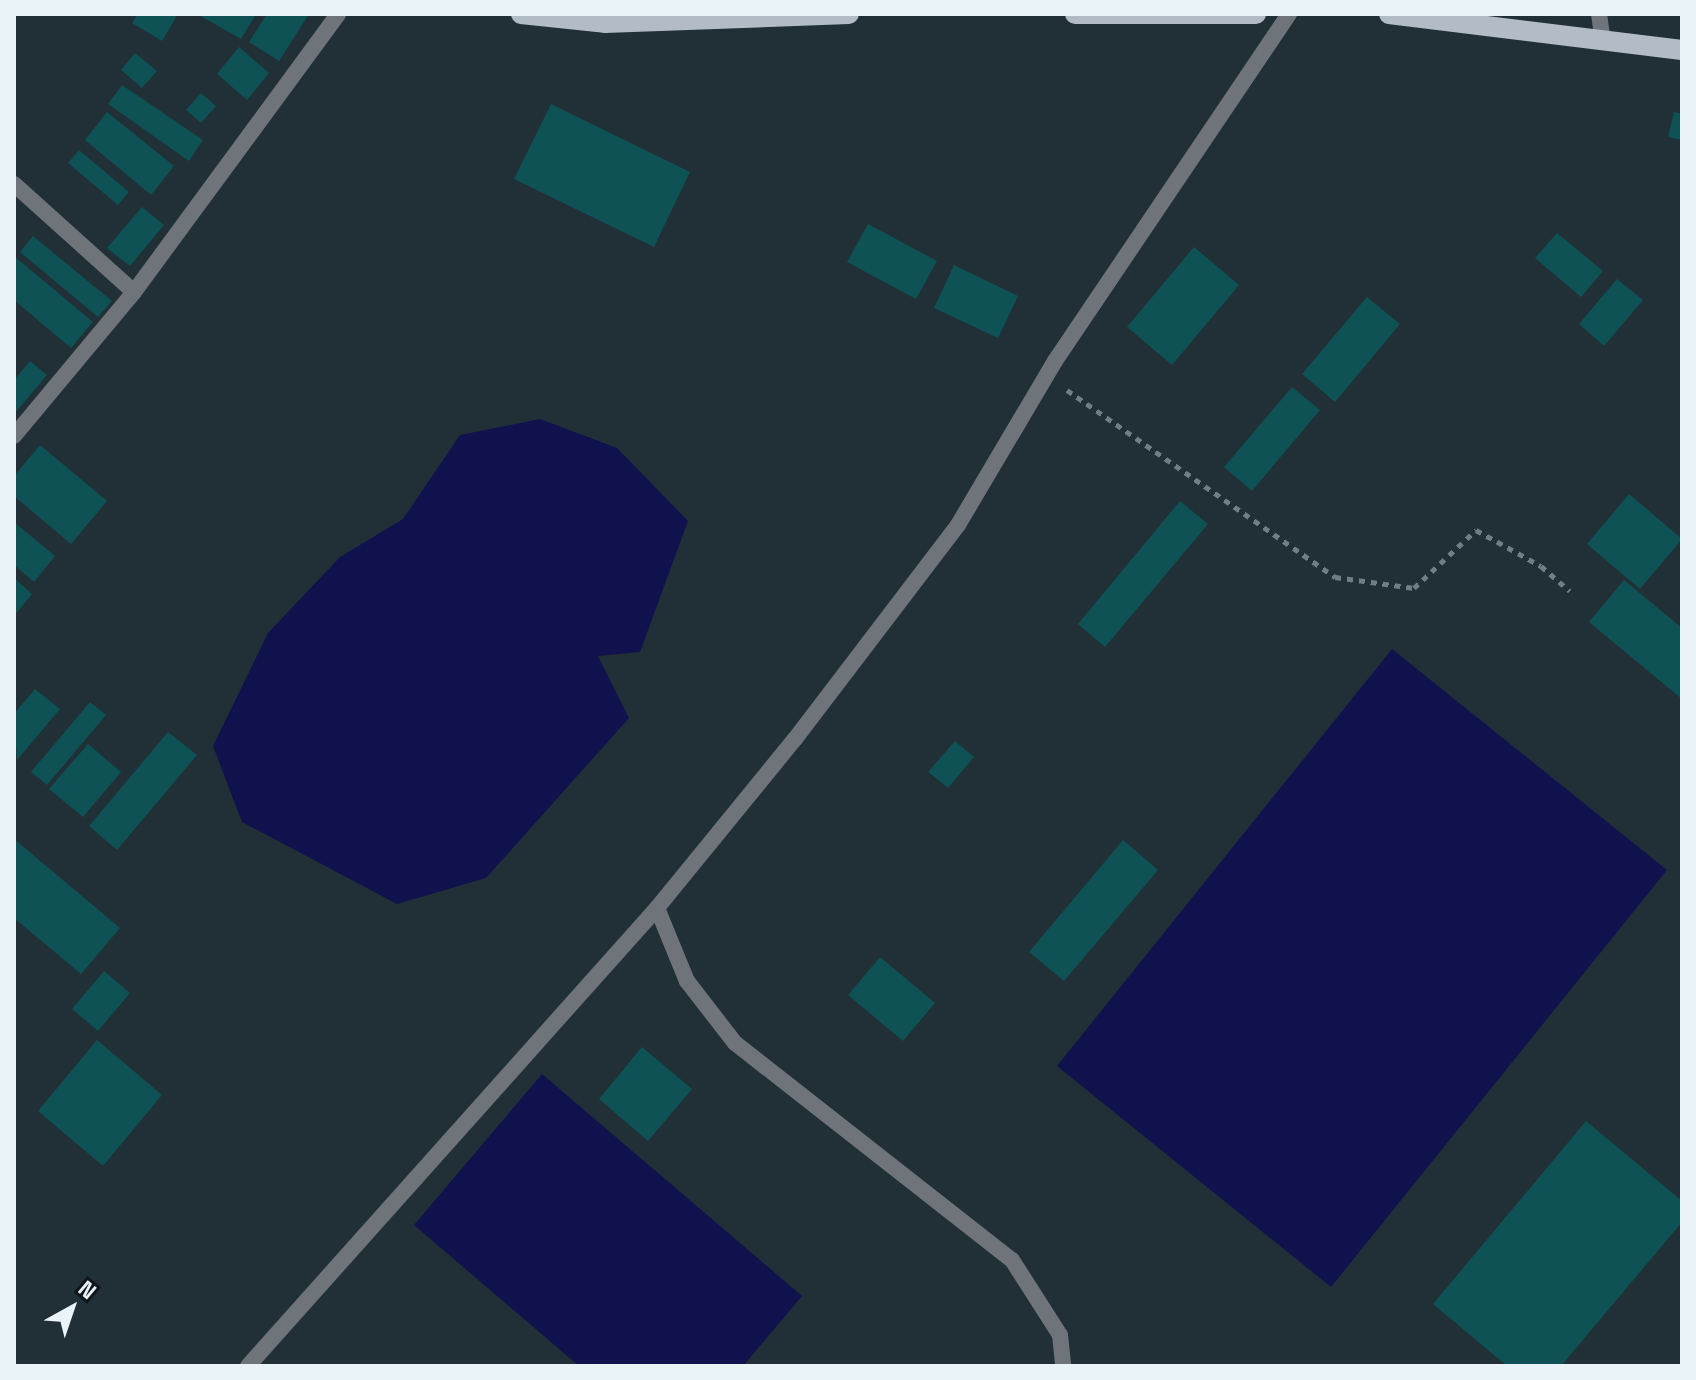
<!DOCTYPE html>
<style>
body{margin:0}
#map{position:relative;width:1696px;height:1380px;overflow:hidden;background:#203036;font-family:"Space Grotesk",sans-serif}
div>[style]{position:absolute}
.water>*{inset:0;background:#10124d}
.building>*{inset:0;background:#0e5255}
.path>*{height:5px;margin-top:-2.5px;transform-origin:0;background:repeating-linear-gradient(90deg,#717f84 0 6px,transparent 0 12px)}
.minor>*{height:16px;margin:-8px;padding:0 8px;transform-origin:8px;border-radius:8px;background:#6f747a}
.primary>*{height:20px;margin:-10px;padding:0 10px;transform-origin:10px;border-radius:10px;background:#b1bcc7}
span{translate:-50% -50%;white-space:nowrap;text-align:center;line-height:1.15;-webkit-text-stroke:8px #0f1619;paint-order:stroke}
.frame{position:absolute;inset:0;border:16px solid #eaf4f8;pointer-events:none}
.north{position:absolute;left:32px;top:1268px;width:80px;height:80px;-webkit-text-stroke:6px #0f1619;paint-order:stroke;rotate:40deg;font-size:22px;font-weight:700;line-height:32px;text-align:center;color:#eaf4f8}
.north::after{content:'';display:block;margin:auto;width:28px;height:36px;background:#eaf4f8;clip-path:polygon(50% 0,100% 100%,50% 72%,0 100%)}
</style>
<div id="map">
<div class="water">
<div style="clip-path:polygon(540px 419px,617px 448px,688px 521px,640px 652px,598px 656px,629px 718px,486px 878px,397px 904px,242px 822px,213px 746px,268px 633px,340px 557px,403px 519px,460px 435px)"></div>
<div style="clip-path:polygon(1392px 649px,1667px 870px,1331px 1287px,1057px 1066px)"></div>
<div style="clip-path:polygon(542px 1074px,802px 1296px,743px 1366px,579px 1366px,414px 1225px)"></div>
</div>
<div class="building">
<div style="clip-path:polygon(138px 14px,178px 14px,162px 41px,132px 23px)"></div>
<div style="clip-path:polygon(197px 14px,256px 14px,241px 39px)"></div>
<div style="clip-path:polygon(267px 14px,309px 14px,279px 61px,249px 42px)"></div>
<div style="clip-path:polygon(239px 47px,269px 73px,247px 100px,217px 74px)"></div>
<div style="clip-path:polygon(135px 53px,157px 71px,142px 88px,121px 70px)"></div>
<div style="clip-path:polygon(122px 85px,203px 140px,189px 161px,108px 104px)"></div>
<div style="clip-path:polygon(201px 93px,216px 106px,201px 123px,186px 110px)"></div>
<div style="clip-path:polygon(551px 104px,690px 172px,654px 247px,514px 179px)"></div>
<div style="clip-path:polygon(107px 112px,174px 166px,151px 195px,85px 140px)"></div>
<div style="clip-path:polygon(1674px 112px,1682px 114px,1682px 140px,1668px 137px)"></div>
<div style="clip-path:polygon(79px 150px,129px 192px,118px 205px,68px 163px)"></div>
<div style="clip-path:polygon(142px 207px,164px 225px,130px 266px,107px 248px)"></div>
<div style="clip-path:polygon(868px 224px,937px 261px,916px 299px,847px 262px)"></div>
<div style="clip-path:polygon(1557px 233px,1603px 271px,1581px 297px,1535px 258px)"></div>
<div style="clip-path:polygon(33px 236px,112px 301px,98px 317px,20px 252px)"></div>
<div style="clip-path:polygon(1194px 247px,1239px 285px,1172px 365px,1127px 327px)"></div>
<div style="clip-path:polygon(14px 256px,93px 322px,71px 348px,14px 300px)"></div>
<div style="clip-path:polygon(954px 265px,1018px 296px,998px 338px,934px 308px)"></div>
<div style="clip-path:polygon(1617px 279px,1643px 300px,1604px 346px,1579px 324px)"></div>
<div style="clip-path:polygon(1367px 297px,1400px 324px,1335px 402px,1302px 374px)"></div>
<div style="clip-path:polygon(30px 361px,47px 375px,14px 414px,14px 380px)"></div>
<div style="clip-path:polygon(1292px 387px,1320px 410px,1252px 491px,1224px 467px)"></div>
<div style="clip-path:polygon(40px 445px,107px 501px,71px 544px,14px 496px,14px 476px)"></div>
<div style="clip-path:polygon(1629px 494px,1682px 539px,1640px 589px,1587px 544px)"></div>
<div style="clip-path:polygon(1180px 501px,1208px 524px,1105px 647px,1078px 624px)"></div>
<div style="clip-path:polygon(14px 522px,55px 556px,34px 582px,14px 565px)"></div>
<div style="clip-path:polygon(14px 578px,32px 594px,14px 616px)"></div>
<div style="clip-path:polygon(1624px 580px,1682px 628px,1682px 699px,1589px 622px)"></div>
<div style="clip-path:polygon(35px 689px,60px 709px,17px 760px,14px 714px)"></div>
<div style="clip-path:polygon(90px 702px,106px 715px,47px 785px,31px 772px)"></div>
<div style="clip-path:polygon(168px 732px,197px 755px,117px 850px,89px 826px)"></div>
<div style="clip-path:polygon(955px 741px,974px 757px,948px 788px,928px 772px)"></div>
<div style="clip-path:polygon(88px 744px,121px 772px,83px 817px,49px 789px)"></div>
<div style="clip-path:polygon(14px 839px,120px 928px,81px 974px,14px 918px)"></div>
<div style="clip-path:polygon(1123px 840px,1158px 870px,1064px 981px,1029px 952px)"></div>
<div style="clip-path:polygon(880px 957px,935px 1003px,903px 1041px,848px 995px)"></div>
<div style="clip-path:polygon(104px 971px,130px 993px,98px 1031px,72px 1009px)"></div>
<div style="clip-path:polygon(97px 1040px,162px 1095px,103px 1166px,38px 1111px)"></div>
<div style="clip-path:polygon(642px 1047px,692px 1089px,648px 1141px,599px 1099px)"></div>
<div style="clip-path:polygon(1586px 1121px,1682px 1201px,1682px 1222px,1561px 1366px,1507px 1366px,1433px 1304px)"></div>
</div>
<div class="path">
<div style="left:1067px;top:390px;width:327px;rotate:34.9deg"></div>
<div style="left:1335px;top:577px;width:80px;rotate:7.9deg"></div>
<div style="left:1414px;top:588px;width:85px;rotate:-43.1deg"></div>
<div style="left:1476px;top:530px;width:74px;rotate:29deg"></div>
<div style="left:1541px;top:566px;width:38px;rotate:41deg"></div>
</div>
<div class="minor">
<div style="left:1599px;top:14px;width:21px;rotate:82deg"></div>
<div style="left:14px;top:184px;width:161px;rotate:42deg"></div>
<div style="left:14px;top:436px;width:187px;rotate:-50.2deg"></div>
<div style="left:134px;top:292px;width:345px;rotate:-53.7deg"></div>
<div style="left:657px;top:908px;width:79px;rotate:67.7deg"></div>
<div style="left:687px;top:981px;width:78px;rotate:52.3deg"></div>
<div style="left:735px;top:1043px;width:352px;rotate:38.1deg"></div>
<div style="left:1012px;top:1260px;width:89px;rotate:57.4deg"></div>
<div style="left:1060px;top:1335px;width:31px;rotate:84deg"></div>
<div style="left:248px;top:1366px;width:614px;rotate:-48.23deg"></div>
<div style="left:657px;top:908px;width:218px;rotate:-50.8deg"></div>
<div style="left:795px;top:739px;width:269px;rotate:-52.7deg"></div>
<div style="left:958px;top:525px;width:191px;rotate:-59.4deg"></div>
<div style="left:1055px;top:361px;width:419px;rotate:-56deg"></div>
</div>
<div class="primary">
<div style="left:521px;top:14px;width:84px;rotate:6.1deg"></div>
<div style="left:605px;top:23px;width:244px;rotate:-2.1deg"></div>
<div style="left:1075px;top:14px;width:181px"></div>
<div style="left:1389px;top:14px;width:295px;rotate:7deg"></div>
</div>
<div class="frame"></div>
<div class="north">N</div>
</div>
